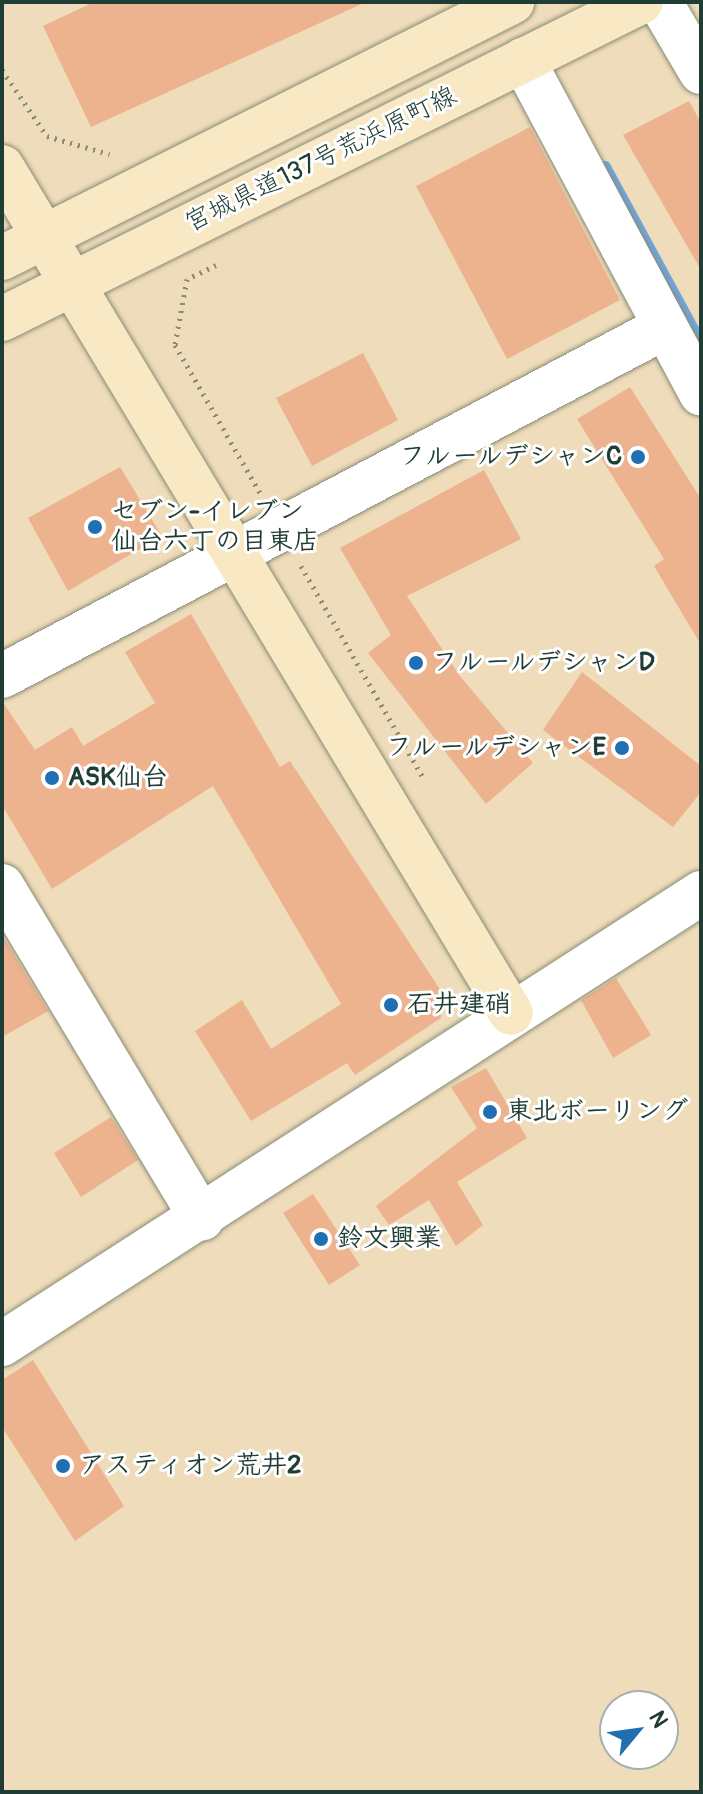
<!DOCTYPE html>
<meta charset="utf-8">
<style>
body{margin:0}
#map{position:relative;width:703px;height:1794px;overflow:hidden;background:#efdcba;font-family:Pangolin,"Klee One",sans-serif}
div>[style]{position:absolute}
.stream>*{height:12px;margin:-6px;padding:0 6px;transform-origin:6px;border-radius:6px;background:#70a5dd}
.building>*{inset:0;background:#edb38e}
.path>*{height:5px;margin-top:-2.5px;transform-origin:0;background:repeating-linear-gradient(90deg,#878c77 0 2px,transparent 0 8px)}
.roads{filter:drop-shadow(0 0 2px #878c77) drop-shadow(0 0 2px #878c77)}
.street>*{height:44px;margin:-22px;padding:0 22px;transform-origin:22px;border-radius:22px;background:#fff}
.secondary>*{height:44px;margin:-22px;padding:0 22px;transform-origin:22px;border-radius:22px;background:#f8e8c3}
.dots>*{width:22px;height:22px;translate:-50% -50%;box-sizing:border-box;border:4px solid #fff;border-radius:50%}
span{translate:-50% -50%;white-space:nowrap;text-align:center;line-height:1.15;-webkit-text-stroke:6px #fff;paint-order:stroke}
.street-label{font-size:26px;color:#1f3d34}
.poi-label{font-size:26px;color:#1f3d34;font-weight:700}
.right{translate:-100% -50%;text-align:right}
.left{translate:0 -50%;text-align:left}
.frame{position:absolute;inset:0;border:4px solid #1f3d34;pointer-events:none}
.north{position:absolute;left:599px;top:1690px;width:80px;height:80px;box-sizing:border-box;background:#fff;border:2px solid #a5b1ae;border-radius:50%;rotate:61deg;font-size:22px;font-weight:700;line-height:32px;text-align:center;color:#1f3d34}
.north::after{content:'';display:block;margin:auto;width:28px;height:36px;background:#1f6fb2;clip-path:polygon(50% 0,100% 100%,50% 72%,0 100%)}
</style>
<div id="map">
<div class="stream">
<div style="left:605px;top:167px;width:201px;rotate:61.5deg"></div>
</div>
<div class="building">
<div style="clip-path:polygon(94px 2px,366px 2px,91px 127px,43px 26px)"></div>
<div style="clip-path:polygon(689px 101px,701px 123px,701px 270px,623px 135px)"></div>
<div style="clip-path:polygon(530px 127px,620px 300px,507px 359px,416px 186px)"></div>
<div style="clip-path:polygon(363px 353px,398px 420px,312px 466px,276px 398px)"></div>
<div style="clip-path:polygon(630px 387px,701px 499px,701px 645px,654px 566px,664px 559px,577px 419px)"></div>
<div style="clip-path:polygon(120px 467px,162px 536px,68px 591px,28px 518px)"></div>
<div style="clip-path:polygon(484px 470px,521px 539px,407px 596px,460px 676px,533px 763px,486px 804px,368px 653px,391px 635px,340px 548px)"></div>
<div style="clip-path:polygon(191px 614px,280px 767px,290px 761px,441px 991px,441px 1018px,355px 1075px,347px 1063px,251px 1121px,195px 1031px,242px 1000px,271px 1049px,341px 1004px,213px 786px,52px 889px,2px 805px,2px 701px,35px 750px,72px 727px,83px 746px,155px 703px,125px 652px)"></div>
<div style="clip-path:polygon(582px 672px,701px 766px,701px 792px,673px 827px,543px 730px)"></div>
<div style="clip-path:polygon(2px 935px,48px 1011px,2px 1037px)"></div>
<div style="clip-path:polygon(616px 978px,651px 1035px,613px 1058px,581px 1000px)"></div>
<div style="clip-path:polygon(486px 1068px,527px 1138px,457px 1182px,483px 1225px,456px 1246px,429px 1200px,389px 1225px,376px 1206px,477px 1128px,451px 1087px)"></div>
<div style="clip-path:polygon(111px 1117px,138px 1160px,81px 1197px,54px 1153px)"></div>
<div style="clip-path:polygon(313px 1194px,360px 1265px,329px 1285px,283px 1213px)"></div>
<div style="clip-path:polygon(33px 1360px,124px 1506px,75px 1541px,2px 1427px,2px 1380px)"></div>
</div>
<div class="path">
<div style="left:2px;top:70px;width:80px;rotate:55.7deg"></div>
<div style="left:47px;top:136px;width:65px;rotate:16.2deg"></div>
<div style="left:216px;top:265px;width:32px;rotate:154deg"></div>
<div style="left:187px;top:279px;width:67px;rotate:100.3deg"></div>
<div style="left:175px;top:345px;width:171px;rotate:60.1deg"></div>
<div style="left:301px;top:566px;width:246px;rotate:60deg"></div>
</div>
<div class="roads">
<div class="street">
<div style="left:660px;top:2px;width:81px;rotate:59.6deg"></div>
<div style="left:523px;top:60px;width:378px;rotate:61.9deg"></div>
<div style="left:2px;top:676px;width:749px;rotate:-27.76deg"></div>
<div style="left:2px;top:886px;width:388px;rotate:59deg"></div>
<div style="left:2px;top:1344px;width:832px;rotate:-32.83deg"></div>
</div>
<div class="secondary">
<div style="left:2px;top:167px;width:987px;rotate:58.97deg"></div>
<div style="left:2px;top:258px;width:571px;rotate:-26.65deg"></div>
<div style="left:2px;top:319px;width:713px;rotate:-26.39deg"></div>
</div>
</div>
<div class="dots">
<div style="left:638px;top:457px;background:#1f6fb2"></div>
<div style="left:95px;top:527px;background:#1f6fb2"></div>
<div style="left:416px;top:663px;background:#1f6fb2"></div>
<div style="left:622px;top:748px;background:#1f6fb2"></div>
<div style="left:52px;top:778px;background:#1f6fb2"></div>
<div style="left:391px;top:1005px;background:#1f6fb2"></div>
<div style="left:490px;top:1112px;background:#1f6fb2"></div>
<div style="left:321px;top:1239px;background:#1f6fb2"></div>
<div style="left:63px;top:1466px;background:#1f6fb2"></div>
</div>
<div class="street-label">
<span style="left:321px;top:160px;rotate:-26deg">宮城県道137号荒浜原町線</span>
</div>
<div class="poi-label">
<span class="right" style="left:622px;top:457px">フルールデシャンC</span>
<span class="left" style="left:111px;top:527px">セブン-イレブン<br>仙台六丁の目東店</span>
<span class="left" style="left:432px;top:663px">フルールデシャンD</span>
<span class="right" style="left:606px;top:748px">フルールデシャンE</span>
<span class="left" style="left:68px;top:778px">ASK仙台</span>
<span class="left" style="left:407px;top:1005px">石井建硝</span>
<span class="left" style="left:506px;top:1112px">東北ボーリング</span>
<span class="left" style="left:337px;top:1239px">鈴文興業</span>
<span class="left" style="left:79px;top:1466px">アスティオン荒井2</span>
</div>
<div class="frame"></div>
<div class="north">N</div>
</div>
